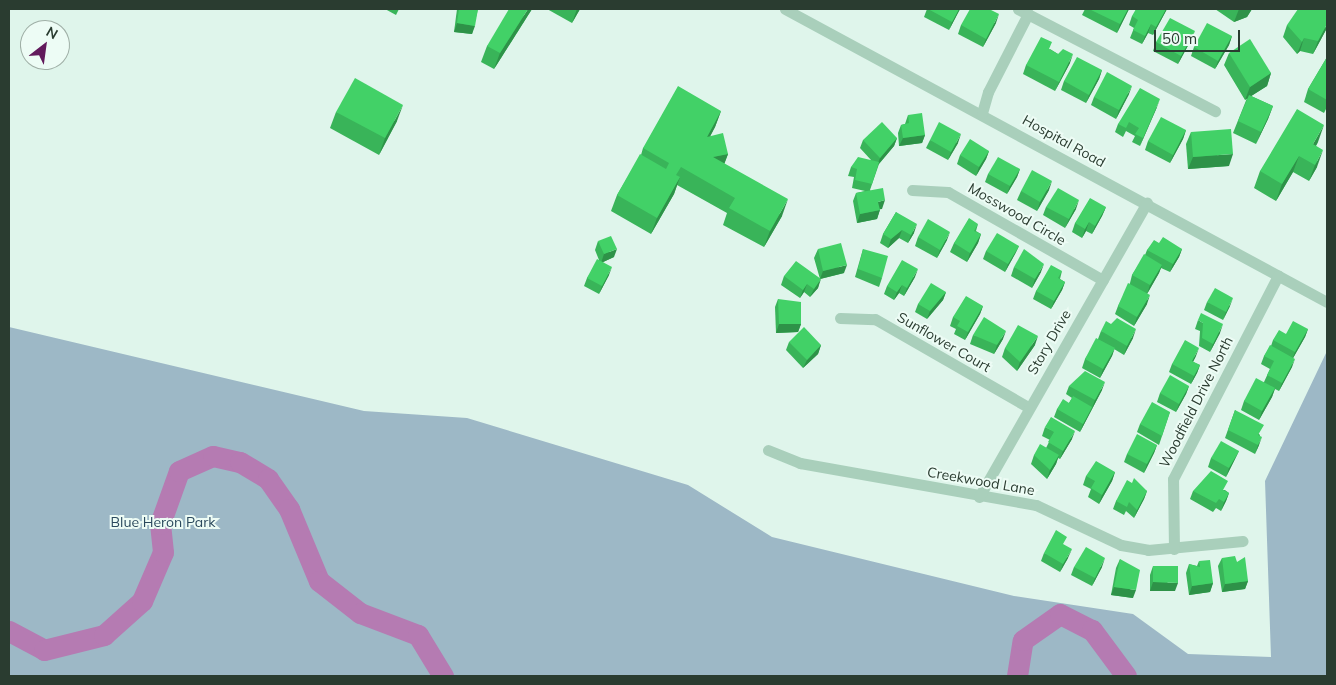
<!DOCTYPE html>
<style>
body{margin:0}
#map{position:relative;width:1336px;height:685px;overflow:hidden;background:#dff5eb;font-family:Mulish,sans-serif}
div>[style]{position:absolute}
.green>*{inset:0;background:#9db8c6}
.river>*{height:21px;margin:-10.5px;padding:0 10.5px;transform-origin:10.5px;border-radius:10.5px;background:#b57bb2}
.street>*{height:11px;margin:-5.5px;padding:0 5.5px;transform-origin:5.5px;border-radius:5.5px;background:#a9cfbb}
.wall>*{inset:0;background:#39b459}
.shaded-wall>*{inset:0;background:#2e9248}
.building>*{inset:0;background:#42d167}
span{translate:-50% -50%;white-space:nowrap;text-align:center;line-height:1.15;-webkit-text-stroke:4px #edfcf5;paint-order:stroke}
.street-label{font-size:14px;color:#2a3c30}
.park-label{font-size:14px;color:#2b495d}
.frame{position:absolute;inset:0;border:10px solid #2a3c30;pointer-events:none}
.north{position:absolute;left:20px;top:20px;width:50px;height:50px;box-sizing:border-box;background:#edfcf5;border:1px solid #9fafa6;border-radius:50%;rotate:30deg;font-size:14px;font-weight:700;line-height:20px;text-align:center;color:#2a3c30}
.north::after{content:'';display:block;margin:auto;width:18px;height:22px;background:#621a5c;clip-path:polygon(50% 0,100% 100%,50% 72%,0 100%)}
.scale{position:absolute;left:1154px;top:30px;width:86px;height:22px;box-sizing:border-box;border:2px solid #2a3c30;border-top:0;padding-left:6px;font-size:15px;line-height:18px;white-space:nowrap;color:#2a3c30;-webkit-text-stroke:4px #edfcf5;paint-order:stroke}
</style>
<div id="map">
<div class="green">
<div style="clip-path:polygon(9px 327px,364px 411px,467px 418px,688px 485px,772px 537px,1014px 596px,1133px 614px,1188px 654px,1271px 657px,1265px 481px,1327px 351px,1327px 676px,9px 676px)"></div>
</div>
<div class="river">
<div style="left:9px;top:631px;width:40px;rotate:28deg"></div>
<div style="left:44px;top:650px;width:62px;rotate:-14deg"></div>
<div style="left:104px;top:635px;width:51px;rotate:-41.8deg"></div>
<div style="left:142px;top:601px;width:53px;rotate:-66.8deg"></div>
<div style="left:163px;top:552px;width:28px;rotate:-96deg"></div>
<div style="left:160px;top:524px;width:56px;rotate:-70.3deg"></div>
<div style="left:179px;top:471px;width:37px;rotate:-24deg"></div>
<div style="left:213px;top:456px;width:28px;rotate:13deg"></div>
<div style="left:240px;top:462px;width:33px;rotate:31deg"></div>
<div style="left:268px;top:479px;width:37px;rotate:55deg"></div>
<div style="left:289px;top:509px;width:78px;rotate:67.4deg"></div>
<div style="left:319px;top:581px;width:52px;rotate:38deg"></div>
<div style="left:360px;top:613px;width:62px;rotate:20.8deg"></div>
<div style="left:418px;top:635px;width:48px;rotate:58.6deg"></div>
<div style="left:1017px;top:676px;width:36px;rotate:-81deg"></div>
<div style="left:1023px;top:640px;width:45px;rotate:-35.1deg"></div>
<div style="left:1060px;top:614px;width:36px;rotate:27deg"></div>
<div style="left:1092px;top:630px;width:57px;rotate:53.5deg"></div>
</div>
<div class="street">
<div style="left:785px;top:9px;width:616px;rotate:28.4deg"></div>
<div style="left:1018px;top:9px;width:222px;rotate:27.4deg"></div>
<div style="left:982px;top:113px;width:22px;rotate:-74deg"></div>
<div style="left:988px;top:92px;width:88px;rotate:-62.9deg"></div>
<div style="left:912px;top:190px;width:36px;rotate:3deg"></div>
<div style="left:948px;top:192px;width:178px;rotate:29.6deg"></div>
<div style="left:840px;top:318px;width:35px;rotate:2deg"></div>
<div style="left:875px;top:319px;width:177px;rotate:29.9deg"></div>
<div style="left:768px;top:450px;width:35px;rotate:22deg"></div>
<div style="left:800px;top:463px;width:240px;rotate:10.1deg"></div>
<div style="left:1036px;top:505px;width:94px;rotate:25.2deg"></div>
<div style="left:1121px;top:545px;width:27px;rotate:10deg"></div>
<div style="left:1148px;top:550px;width:95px;rotate:-5.4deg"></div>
<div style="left:979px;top:497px;width:339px;rotate:-60.3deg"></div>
<div style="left:1174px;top:549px;width:70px;rotate:-90.8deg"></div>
<div style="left:1173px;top:479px;width:229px;rotate:-62.7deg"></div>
</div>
<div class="wall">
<div style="clip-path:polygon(385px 9px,399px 9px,396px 15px)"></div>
<div style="clip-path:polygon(457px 9px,478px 9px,472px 34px,454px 32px)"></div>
<div style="clip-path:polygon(532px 9px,494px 69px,481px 62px,487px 46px)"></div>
<div style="clip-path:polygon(547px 9px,580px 9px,572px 23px)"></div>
<div style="clip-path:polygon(927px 9px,960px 9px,949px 30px,924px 17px)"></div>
<div style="clip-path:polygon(1085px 9px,1129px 9px,1117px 33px,1082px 15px)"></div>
<div style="clip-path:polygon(1167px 9px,1153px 35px,1148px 33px,1142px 44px,1130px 38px,1134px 28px,1129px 25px,1132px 16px)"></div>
<div style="clip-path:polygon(1215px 9px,1252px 9px,1247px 17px,1234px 22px)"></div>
<div style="clip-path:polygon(996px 23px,983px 47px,958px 34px,961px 25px)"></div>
<div style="clip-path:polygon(1287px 25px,1327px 28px,1313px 54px,1300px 51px,1297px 54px,1283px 37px)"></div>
<div style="clip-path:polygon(1232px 36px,1229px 45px,1215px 69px,1191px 56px,1194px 47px)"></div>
<div style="clip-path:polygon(1191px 40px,1178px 64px,1153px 51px,1156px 42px)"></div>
<div style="clip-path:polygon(1050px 49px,1058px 54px,1070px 63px,1055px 91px,1023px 74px,1026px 65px)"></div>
<div style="clip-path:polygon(1229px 53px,1271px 73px,1267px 86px,1251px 96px,1273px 106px,1268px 119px,1256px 144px,1233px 133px,1247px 98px,1245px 100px,1224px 65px)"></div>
<div style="clip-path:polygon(1327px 57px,1327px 107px,1324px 113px,1304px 102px,1308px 89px)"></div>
<div style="clip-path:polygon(1102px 70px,1099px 79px,1086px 103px,1061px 90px,1064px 81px)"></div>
<div style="clip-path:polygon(1129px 94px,1116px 119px,1091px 105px,1094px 97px)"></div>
<div style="clip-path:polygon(1157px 107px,1140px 146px,1132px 142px,1135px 136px,1126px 131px,1123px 137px,1115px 132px,1118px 124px)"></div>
<div style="clip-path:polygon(721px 111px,715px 127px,710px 136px,728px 154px,724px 164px,782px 216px,764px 247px,723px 225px,727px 213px,677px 185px,674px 194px,651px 234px,611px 211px,617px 195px,641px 155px,643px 148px)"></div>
<div style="clip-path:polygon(336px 112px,397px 121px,379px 155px,330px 128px)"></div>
<div style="clip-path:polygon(908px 115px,925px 135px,922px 143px,899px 146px,898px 133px,901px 125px,905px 124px)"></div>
<div style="clip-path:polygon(1186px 130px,1183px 139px,1170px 163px,1145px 150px,1148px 141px)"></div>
<div style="clip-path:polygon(1191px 132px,1229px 166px,1188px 169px,1186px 144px)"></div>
<div style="clip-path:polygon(897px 138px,894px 146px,879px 164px,870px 190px,882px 209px,880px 209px,877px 219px,857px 223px,853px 201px,856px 193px,865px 191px,852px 188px,854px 177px,848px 176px,851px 167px,871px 160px,860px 148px,863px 140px)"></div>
<div style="clip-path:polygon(930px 140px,958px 143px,948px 160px,926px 148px)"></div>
<div style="clip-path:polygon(1318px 142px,1316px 146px,1317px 167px,1309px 181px,1293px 172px,1276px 201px,1254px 188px,1260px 171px)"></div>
<div style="clip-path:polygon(989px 151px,986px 159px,976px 176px,957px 164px,960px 155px)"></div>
<div style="clip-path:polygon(1020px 169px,1017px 177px,1007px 194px,985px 182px,988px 174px)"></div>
<div style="clip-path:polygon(1049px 190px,1037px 211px,1017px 200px,1021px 191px)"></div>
<div style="clip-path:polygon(1046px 207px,1076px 209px,1065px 228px,1043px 215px)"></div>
<div style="clip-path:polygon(1106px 207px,1102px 216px,1092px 234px,1086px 231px,1082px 238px,1072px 232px,1075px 223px)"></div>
<div style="clip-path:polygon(896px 212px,914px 233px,908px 243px,899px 238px,888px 248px,880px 243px,883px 234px)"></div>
<div style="clip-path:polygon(978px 224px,976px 231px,981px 234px,978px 243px,967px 262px,950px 252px,954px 243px)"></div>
<div style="clip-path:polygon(918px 237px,947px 240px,937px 258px,915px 246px)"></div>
<div style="clip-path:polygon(598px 241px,614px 257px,603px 262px,609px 275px,599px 294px,584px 286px,587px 278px,599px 260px,595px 250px)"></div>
<div style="clip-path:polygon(1159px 243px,1182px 249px,1179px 257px,1170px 272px,1161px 268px,1159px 273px,1147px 294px,1147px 304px,1134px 326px,1115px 314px,1118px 306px,1130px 283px,1132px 275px,1145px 255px,1147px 250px)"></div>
<div style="clip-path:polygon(1019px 246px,1015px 254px,1005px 272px,983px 259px,986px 251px)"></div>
<div style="clip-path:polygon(818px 249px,844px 273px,820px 279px,818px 288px,810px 297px,804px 292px,800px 298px,781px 285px,784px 276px,820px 279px,814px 258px)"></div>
<div style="clip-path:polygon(863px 249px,882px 278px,879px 287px,855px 277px)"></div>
<div style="clip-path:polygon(1014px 267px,1041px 272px,1032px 288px,1011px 276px)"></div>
<div style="clip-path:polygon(1062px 271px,1060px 279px,1065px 282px,1062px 290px,1051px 309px,1033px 299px,1036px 291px)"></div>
<div style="clip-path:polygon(915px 277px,904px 296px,899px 293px,894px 300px,884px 294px,887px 286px)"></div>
<div style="clip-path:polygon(946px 292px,943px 300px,927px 319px,915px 312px,918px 304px)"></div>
<div style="clip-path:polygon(778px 299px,801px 324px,798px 332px,776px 333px,775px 307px)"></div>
<div style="clip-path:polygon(1207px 302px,1230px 306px,1223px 320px,1204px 310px)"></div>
<div style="clip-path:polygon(983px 306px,980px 314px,965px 340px,954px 334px,956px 329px,950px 326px,953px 317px)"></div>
<div style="clip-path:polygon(1198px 320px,1220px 333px,1210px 352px,1199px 346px,1200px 331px,1195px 329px)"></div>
<div style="clip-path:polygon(1308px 329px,1305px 337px,1293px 358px,1292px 367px,1279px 391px,1275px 389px,1272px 397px,1259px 420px,1241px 410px,1244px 401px,1264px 382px,1270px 369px,1261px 364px,1264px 356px,1271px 346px,1273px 340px,1286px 334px)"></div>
<div style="clip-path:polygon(1101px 331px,1133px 338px,1124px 355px,1114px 349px,1112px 356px,1100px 378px,1082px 368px,1085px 359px,1098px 339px)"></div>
<div style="clip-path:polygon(973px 335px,1003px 339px,994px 354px,970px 344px)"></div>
<div style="clip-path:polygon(789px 342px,821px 345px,818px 354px,803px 368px,786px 350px)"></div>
<div style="clip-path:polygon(1035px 345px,1017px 371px,1002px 357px,1005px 348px)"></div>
<div style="clip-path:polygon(1196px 356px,1193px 362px,1200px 365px,1197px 373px,1191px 384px,1169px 372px,1172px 364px)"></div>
<div style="clip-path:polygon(1069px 386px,1102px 390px,1080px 432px,1054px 417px,1057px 409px,1069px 403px,1072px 398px,1066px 394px)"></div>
<div style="clip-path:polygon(1189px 386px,1186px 394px,1176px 412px,1157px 402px,1160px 393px)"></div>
<div style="clip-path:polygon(1235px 410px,1260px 435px,1259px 445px,1255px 454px,1225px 438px)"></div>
<div style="clip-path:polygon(1170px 412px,1159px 445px,1137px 432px,1140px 424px)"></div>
<div style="clip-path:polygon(1045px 427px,1072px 439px,1060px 459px,1058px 458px,1056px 464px,1047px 479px,1031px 464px,1034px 455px,1046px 448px,1050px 440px,1042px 436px)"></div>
<div style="clip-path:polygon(1157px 445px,1154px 453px,1144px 473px,1124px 462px,1127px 454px)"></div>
<div style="clip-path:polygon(1239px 451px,1226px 477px,1208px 467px,1211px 458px)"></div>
<div style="clip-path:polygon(1115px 472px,1112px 481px,1099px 504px,1088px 497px,1091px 489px,1083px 485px,1086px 476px)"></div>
<div style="clip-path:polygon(1132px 483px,1147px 491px,1144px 499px,1134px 518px,1126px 511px,1124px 515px,1113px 509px,1116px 501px)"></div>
<div style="clip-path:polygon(1225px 490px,1229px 493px,1226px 501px,1221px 511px,1216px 508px,1213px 512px,1190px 499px,1193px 491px)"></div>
<div style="clip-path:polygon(1044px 553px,1068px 558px,1060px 572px,1041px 561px)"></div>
<div style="clip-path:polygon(1222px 558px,1237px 562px,1248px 581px,1245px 589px,1222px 592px,1218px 566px)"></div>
<div style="clip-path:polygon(1120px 559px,1133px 598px,1111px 595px,1116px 568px)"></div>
<div style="clip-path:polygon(1199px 561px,1213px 583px,1210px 592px,1189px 595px,1186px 573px,1189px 564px,1197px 566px)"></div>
<div style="clip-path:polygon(1153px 566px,1175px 591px,1150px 591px,1150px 575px)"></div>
<div style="clip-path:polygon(1074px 567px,1102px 567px,1092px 586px,1071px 575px)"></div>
</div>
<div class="shaded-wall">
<div style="clip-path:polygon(528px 9px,532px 9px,494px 69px,500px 53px)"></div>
<div style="clip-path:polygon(577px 9px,580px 9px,572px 23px)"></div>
<div style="clip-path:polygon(959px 9px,960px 9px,949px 30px,952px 22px)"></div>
<div style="clip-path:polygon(1128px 9px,1129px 9px,1117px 33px,1120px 24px)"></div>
<div style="clip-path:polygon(1166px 9px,1167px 9px,1153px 35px,1156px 27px)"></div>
<div style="clip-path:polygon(1239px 9px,1252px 9px,1247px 17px,1234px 22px)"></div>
<div style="clip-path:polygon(999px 14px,996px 23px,983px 47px,986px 39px)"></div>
<div style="clip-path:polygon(457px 23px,475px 26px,472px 34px,454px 32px)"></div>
<div style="clip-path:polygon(1151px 24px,1148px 33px,1142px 44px,1145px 36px)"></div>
<div style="clip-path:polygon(1327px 24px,1327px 28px,1313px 54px,1318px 41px)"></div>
<div style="clip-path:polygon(1195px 31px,1191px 40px,1178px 64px,1181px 56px)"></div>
<div style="clip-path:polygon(1232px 36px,1229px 45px,1215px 69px,1218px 61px)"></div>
<div style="clip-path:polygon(1304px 38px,1300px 51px,1297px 54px,1302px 42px)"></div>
<div style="clip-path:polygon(1073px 54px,1070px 63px,1055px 91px,1059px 82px)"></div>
<div style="clip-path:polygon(1102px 70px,1099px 79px,1086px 103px,1089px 95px)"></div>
<div style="clip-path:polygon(1271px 73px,1267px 86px,1245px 100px,1250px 87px)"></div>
<div style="clip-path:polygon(1132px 86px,1129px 94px,1116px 119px,1119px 110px)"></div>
<div style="clip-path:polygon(1160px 99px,1157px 107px,1140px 146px,1143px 138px)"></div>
<div style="clip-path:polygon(403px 105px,397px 121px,379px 155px,385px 138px)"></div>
<div style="clip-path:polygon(1273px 106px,1268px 119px,1256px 144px,1261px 132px)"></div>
<div style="clip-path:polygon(721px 111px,715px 127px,701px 154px,707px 137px)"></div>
<div style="clip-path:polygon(1324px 125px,1318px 142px,1307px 161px,1313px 144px)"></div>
<div style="clip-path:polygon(1186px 130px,1183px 139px,1170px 163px,1173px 155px)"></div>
<div style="clip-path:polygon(961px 134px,958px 143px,948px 160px,951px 152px)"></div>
<div style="clip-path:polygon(925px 135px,922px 143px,899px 146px,903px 138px)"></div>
<div style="clip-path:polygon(897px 138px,894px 146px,877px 166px,880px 158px)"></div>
<div style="clip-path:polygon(1323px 150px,1317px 167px,1309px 181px,1315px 165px)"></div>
<div style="clip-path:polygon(989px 151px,986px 159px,976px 176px,979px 167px)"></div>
<div style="clip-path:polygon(728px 154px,722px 170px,713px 157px)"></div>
<div style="clip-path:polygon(1233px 154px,1229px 166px,1188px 169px,1193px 157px)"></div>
<div style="clip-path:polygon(1299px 156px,1293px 172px,1276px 201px,1282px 184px)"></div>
<div style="clip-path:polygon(1020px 169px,1017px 177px,1007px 194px,1010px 186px)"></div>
<div style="clip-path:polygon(680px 177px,674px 194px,651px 234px,657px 218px)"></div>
<div style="clip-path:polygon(1052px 181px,1049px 190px,1037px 211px,1040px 202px)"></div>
<div style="clip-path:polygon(788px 199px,782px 216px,764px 247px,770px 231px)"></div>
<div style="clip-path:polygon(885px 200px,882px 209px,875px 210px,878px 202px)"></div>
<div style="clip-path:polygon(1079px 200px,1076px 209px,1065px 228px,1069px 219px)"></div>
<div style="clip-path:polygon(1106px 207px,1102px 216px,1092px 234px,1095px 226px)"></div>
<div style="clip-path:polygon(880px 210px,877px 219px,857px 223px,860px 214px)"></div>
<div style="clip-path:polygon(1089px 222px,1086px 231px,1082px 238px,1085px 229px)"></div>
<div style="clip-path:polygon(917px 224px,914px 233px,908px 243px,911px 235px)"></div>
<div style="clip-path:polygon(902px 230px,899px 238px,888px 248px,891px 239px)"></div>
<div style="clip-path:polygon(950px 232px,947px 240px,937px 258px,940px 250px)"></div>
<div style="clip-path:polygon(981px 234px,978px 243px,967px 262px,970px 253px)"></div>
<div style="clip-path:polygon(1019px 246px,1015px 254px,1005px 272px,1008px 264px)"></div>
<div style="clip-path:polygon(617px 249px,614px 257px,601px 263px,604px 254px)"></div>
<div style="clip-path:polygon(1182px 249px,1179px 257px,1170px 272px,1173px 264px)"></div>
<div style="clip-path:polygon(1044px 264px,1041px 272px,1032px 288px,1035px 279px)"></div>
<div style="clip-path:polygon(847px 265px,844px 273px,820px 279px,823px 271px)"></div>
<div style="clip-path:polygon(1162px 265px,1159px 273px,1147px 294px,1150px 285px)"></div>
<div style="clip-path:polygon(612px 267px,609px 275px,599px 294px,602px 286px)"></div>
<div style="clip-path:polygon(918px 269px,915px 277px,904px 296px,907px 288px)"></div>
<div style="clip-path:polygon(821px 279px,818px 288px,810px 297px,814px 289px)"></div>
<div style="clip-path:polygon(1065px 282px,1062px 290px,1051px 309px,1054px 301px)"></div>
<div style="clip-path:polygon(807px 284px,804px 292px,800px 298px,803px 290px)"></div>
<div style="clip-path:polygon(902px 285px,899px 293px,894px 300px,897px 292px)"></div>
<div style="clip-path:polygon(946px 292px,943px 300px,927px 319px,930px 311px)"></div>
<div style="clip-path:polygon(1150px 295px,1147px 304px,1134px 326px,1137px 317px)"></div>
<div style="clip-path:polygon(1233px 298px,1230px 306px,1223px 320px,1226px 312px)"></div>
<div style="clip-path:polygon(983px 306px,980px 314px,965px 340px,968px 332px)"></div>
<div style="clip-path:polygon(779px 324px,801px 324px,798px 332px,776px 333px)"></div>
<div style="clip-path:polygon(1223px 324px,1220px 333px,1210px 352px,1213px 344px)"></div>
<div style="clip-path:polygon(1136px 329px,1133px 338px,1124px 355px,1127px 346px)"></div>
<div style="clip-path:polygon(1308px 329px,1305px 337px,1292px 360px,1295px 352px)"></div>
<div style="clip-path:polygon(1006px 331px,1003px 339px,994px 354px,997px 345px)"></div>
<div style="clip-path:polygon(1038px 336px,1035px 345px,1017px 371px,1020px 362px)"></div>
<div style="clip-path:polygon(821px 345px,818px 354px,803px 368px,807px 360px)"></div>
<div style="clip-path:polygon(1115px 348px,1112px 356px,1100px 378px,1103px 369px)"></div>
<div style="clip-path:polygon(1199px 348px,1196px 356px,1189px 369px,1192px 361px)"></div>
<div style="clip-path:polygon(1295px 359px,1292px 367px,1279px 391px,1282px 383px)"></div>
<div style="clip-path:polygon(1200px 365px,1197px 373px,1191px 384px,1194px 376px)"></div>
<div style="clip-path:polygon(1105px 382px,1102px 390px,1080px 432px,1083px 424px,1092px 408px,1095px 400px)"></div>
<div style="clip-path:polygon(1189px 386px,1186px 394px,1176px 412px,1179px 404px)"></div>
<div style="clip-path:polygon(1275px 388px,1272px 397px,1259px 420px,1262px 411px)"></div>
<div style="clip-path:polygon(1075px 431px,1072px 439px,1060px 459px,1063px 451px)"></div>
<div style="clip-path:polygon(1262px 437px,1259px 445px,1255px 454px,1258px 445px)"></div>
<div style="clip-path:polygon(1157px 445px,1154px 453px,1144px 473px,1147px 464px)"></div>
<div style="clip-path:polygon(1239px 451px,1226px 477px,1229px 468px)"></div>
<div style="clip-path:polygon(1059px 455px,1056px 464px,1047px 479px,1050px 470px)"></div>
<div style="clip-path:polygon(1115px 472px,1112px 481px,1099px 504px,1102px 495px)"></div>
<div style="clip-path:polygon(1147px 491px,1144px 499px,1134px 518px,1137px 510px)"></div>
<div style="clip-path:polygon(1229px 493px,1226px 501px,1221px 511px,1224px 502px)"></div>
<div style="clip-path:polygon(1072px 549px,1068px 558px,1060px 572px,1063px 564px)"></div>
<div style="clip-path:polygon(1105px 558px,1102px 567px,1092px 586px,1095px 578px)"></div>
<div style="clip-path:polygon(1248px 581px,1245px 589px,1222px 592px,1225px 584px)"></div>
<div style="clip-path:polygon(1153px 582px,1178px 583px,1175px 591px,1150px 591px)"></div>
<div style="clip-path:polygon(1213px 583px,1210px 592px,1189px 595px,1192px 586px)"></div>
<div style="clip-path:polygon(1114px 587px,1136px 590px,1133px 598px,1111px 595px)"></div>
</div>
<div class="building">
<div style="clip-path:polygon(459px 9px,478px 9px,475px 26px,457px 23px)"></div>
<div style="clip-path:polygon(509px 9px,528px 9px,500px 53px,487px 46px)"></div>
<div style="clip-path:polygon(928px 9px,959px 9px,952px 22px)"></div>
<div style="clip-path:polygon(970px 9px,989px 9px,999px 14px,986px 39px,961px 25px)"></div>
<div style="clip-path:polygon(1089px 9px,1128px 9px,1120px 24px)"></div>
<div style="clip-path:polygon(1136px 9px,1166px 9px,1156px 27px,1151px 24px,1145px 36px,1133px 30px,1138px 20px,1132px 16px)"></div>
<div style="clip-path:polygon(1298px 9px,1327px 9px,1327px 24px,1318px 41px,1304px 38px,1302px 42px,1287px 25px)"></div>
<div style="clip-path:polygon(1170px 18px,1195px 31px,1181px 56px,1156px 42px)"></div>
<div style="clip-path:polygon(1207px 23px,1232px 36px,1218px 61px,1194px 47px)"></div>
<div style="clip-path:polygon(1041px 37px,1052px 42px,1049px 49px,1058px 54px,1063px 49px,1073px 54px,1059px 82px,1026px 65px)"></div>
<div style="clip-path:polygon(1250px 39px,1271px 73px,1250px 87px,1229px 53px)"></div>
<div style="clip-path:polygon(1077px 57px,1102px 70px,1089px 95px,1064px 81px)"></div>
<div style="clip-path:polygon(1327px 57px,1327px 100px,1308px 89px)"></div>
<div style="clip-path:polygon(1107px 72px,1132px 86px,1119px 110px,1094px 97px)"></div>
<div style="clip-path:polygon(355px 78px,403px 105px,385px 138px,336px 112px)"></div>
<div style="clip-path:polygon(678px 86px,721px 111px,707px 137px,723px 133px,728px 154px,713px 157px,788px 199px,770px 231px,729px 208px,735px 198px,681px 167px,676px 175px,680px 177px,657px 218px,617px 195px,640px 154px,666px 169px,669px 163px,643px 148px)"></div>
<div style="clip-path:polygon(1140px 88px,1160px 99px,1143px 138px,1135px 134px,1139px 128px,1129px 122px,1126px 128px,1118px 124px)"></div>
<div style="clip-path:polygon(1249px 95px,1273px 106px,1261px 132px,1238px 121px)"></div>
<div style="clip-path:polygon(1297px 109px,1324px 125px,1313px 144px,1323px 150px,1315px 165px,1299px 156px,1282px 184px,1260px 171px)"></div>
<div style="clip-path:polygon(922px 113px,925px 135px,903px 138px,901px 125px,909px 123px,908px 115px)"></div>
<div style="clip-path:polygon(1161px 117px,1186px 130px,1173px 155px,1148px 141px)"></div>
<div style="clip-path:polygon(882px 122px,897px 138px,880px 158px,863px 140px)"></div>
<div style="clip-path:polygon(939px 122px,961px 134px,951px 152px,930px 140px)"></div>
<div style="clip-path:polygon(1231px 129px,1233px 154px,1193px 157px,1191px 132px)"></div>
<div style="clip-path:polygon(970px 139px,989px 151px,979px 167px,960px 155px)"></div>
<div style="clip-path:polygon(858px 157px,879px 162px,872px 184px,855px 180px,857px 169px,851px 167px)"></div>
<div style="clip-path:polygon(998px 157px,1020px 169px,1010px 186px,988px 174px)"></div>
<div style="clip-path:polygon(1032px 170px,1052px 181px,1040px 202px,1021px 191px)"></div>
<div style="clip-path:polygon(883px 188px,885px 200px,878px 202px,880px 210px,860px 214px,856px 193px)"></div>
<div style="clip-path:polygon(1058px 188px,1079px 200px,1069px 219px,1046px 207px)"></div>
<div style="clip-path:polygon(1090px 198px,1106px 207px,1095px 226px,1089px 222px,1085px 229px,1075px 223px)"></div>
<div style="clip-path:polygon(896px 212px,917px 224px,911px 235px,902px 230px,891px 239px,883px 234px)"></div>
<div style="clip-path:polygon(969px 218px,978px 224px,974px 231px,981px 234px,970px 253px,954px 243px)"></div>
<div style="clip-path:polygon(928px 219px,950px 232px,940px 250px,918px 237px)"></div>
<div style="clip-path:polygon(997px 233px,1019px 246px,1008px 264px,986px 251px)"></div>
<div style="clip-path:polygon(611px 236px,617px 249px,604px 254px,598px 241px)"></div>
<div style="clip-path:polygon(1163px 237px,1182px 249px,1173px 264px,1147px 250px,1154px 240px,1159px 243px)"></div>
<div style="clip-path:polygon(841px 243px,847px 265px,823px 271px,818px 249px)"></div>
<div style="clip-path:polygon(863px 249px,888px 256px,882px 278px,858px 269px)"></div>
<div style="clip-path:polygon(1024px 249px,1044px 264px,1035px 279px,1014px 267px)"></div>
<div style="clip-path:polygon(1144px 254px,1162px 265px,1150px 285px,1132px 275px)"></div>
<div style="clip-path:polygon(597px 259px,612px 267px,602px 286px,587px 278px)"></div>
<div style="clip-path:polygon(902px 260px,918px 269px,907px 288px,902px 285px,897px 292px,887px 286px)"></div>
<div style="clip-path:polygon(796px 261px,821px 279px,814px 289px,807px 284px,803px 290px,784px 276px)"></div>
<div style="clip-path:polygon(1051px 265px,1062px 271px,1058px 278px,1065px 282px,1054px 301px,1036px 291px)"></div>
<div style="clip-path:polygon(931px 283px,946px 292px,930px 311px,918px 304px)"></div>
<div style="clip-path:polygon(1128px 283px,1150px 295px,1137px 317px,1118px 306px)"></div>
<div style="clip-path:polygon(1215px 288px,1233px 298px,1226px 312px,1207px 302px)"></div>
<div style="clip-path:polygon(966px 296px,983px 306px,968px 332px,957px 326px,960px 321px,953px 317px)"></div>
<div style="clip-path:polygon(778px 299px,801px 302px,801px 324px,779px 324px)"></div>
<div style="clip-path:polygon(1201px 313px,1223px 324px,1213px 344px,1202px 338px,1203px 323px,1198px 320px)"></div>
<div style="clip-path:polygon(984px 317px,1006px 331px,997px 345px,973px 335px)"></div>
<div style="clip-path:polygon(1117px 318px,1136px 329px,1127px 346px,1101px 331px,1106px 321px,1111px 324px)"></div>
<div style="clip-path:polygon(1293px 321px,1308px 329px,1295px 352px,1273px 340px,1279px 330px,1286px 334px)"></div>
<div style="clip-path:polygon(1018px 325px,1038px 336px,1020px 362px,1005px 348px)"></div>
<div style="clip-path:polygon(804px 327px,821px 345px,807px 360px,789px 342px)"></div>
<div style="clip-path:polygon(1096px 338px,1115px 348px,1103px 369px,1085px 359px)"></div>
<div style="clip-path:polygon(1185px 340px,1199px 348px,1192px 361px,1200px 365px,1194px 376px,1172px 364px)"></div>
<div style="clip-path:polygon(1270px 345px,1295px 359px,1282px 383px,1267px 375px,1274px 361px,1264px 356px)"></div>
<div style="clip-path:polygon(1085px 371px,1105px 382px,1095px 400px,1069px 386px)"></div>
<div style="clip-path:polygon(1170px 375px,1189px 386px,1179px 404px,1160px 393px)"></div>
<div style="clip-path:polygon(1256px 378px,1275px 388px,1262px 411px,1244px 401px)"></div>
<div style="clip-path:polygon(1073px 396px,1092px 407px,1083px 424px,1057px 409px,1063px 399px,1069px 403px)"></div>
<div style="clip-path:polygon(1152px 402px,1170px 412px,1162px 436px,1140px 424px)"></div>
<div style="clip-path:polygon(1235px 410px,1264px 425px,1258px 435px,1262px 437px,1258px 445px,1228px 430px)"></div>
<div style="clip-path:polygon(1051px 417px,1075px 431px,1063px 451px,1048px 442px,1054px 432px,1045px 427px)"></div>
<div style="clip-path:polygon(1137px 434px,1157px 445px,1147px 464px,1127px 454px)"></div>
<div style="clip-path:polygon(1221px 441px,1239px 451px,1229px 468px,1211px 458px)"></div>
<div style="clip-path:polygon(1040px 444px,1059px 455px,1050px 470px,1034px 455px)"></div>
<div style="clip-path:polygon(1096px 461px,1115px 472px,1102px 495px,1091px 488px,1095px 481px,1086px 476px)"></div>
<div style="clip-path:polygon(1211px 471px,1228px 481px,1223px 490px,1229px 493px,1224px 502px,1219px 499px,1216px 503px,1193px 491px)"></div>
<div style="clip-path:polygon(1134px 478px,1147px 491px,1137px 510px,1129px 502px,1127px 507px,1116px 501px,1127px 480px,1132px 483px)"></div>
<div style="clip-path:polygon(1056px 530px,1067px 537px,1063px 544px,1072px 549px,1063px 564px,1044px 553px)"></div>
<div style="clip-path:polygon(1086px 547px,1105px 558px,1095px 578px,1074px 567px)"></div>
<div style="clip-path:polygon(1235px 556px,1237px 562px,1245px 557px,1248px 581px,1225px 584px,1222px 558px)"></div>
<div style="clip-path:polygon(1120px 559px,1140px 570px,1136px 590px,1114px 587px)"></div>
<div style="clip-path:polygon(1210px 560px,1213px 583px,1192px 586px,1189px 564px,1200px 567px,1199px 561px)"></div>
<div style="clip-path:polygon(1153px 566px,1178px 566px,1178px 583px,1153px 582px)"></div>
</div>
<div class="street-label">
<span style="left:1064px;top:141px;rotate:29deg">Hospital Road</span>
<span style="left:1017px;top:214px;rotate:30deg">Mosswood Circle</span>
<span style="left:944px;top:342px;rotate:30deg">Sunflower Court</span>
<span style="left:1049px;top:342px;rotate:-60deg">Story Drive</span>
<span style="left:1196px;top:402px;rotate:-63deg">Woodfield Drive North</span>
<span style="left:981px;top:481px;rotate:10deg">Creekwood Lane</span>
</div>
<div class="park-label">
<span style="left:163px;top:522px">Blue Heron Park</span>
</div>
<div class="frame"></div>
<div class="north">N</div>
<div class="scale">50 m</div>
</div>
